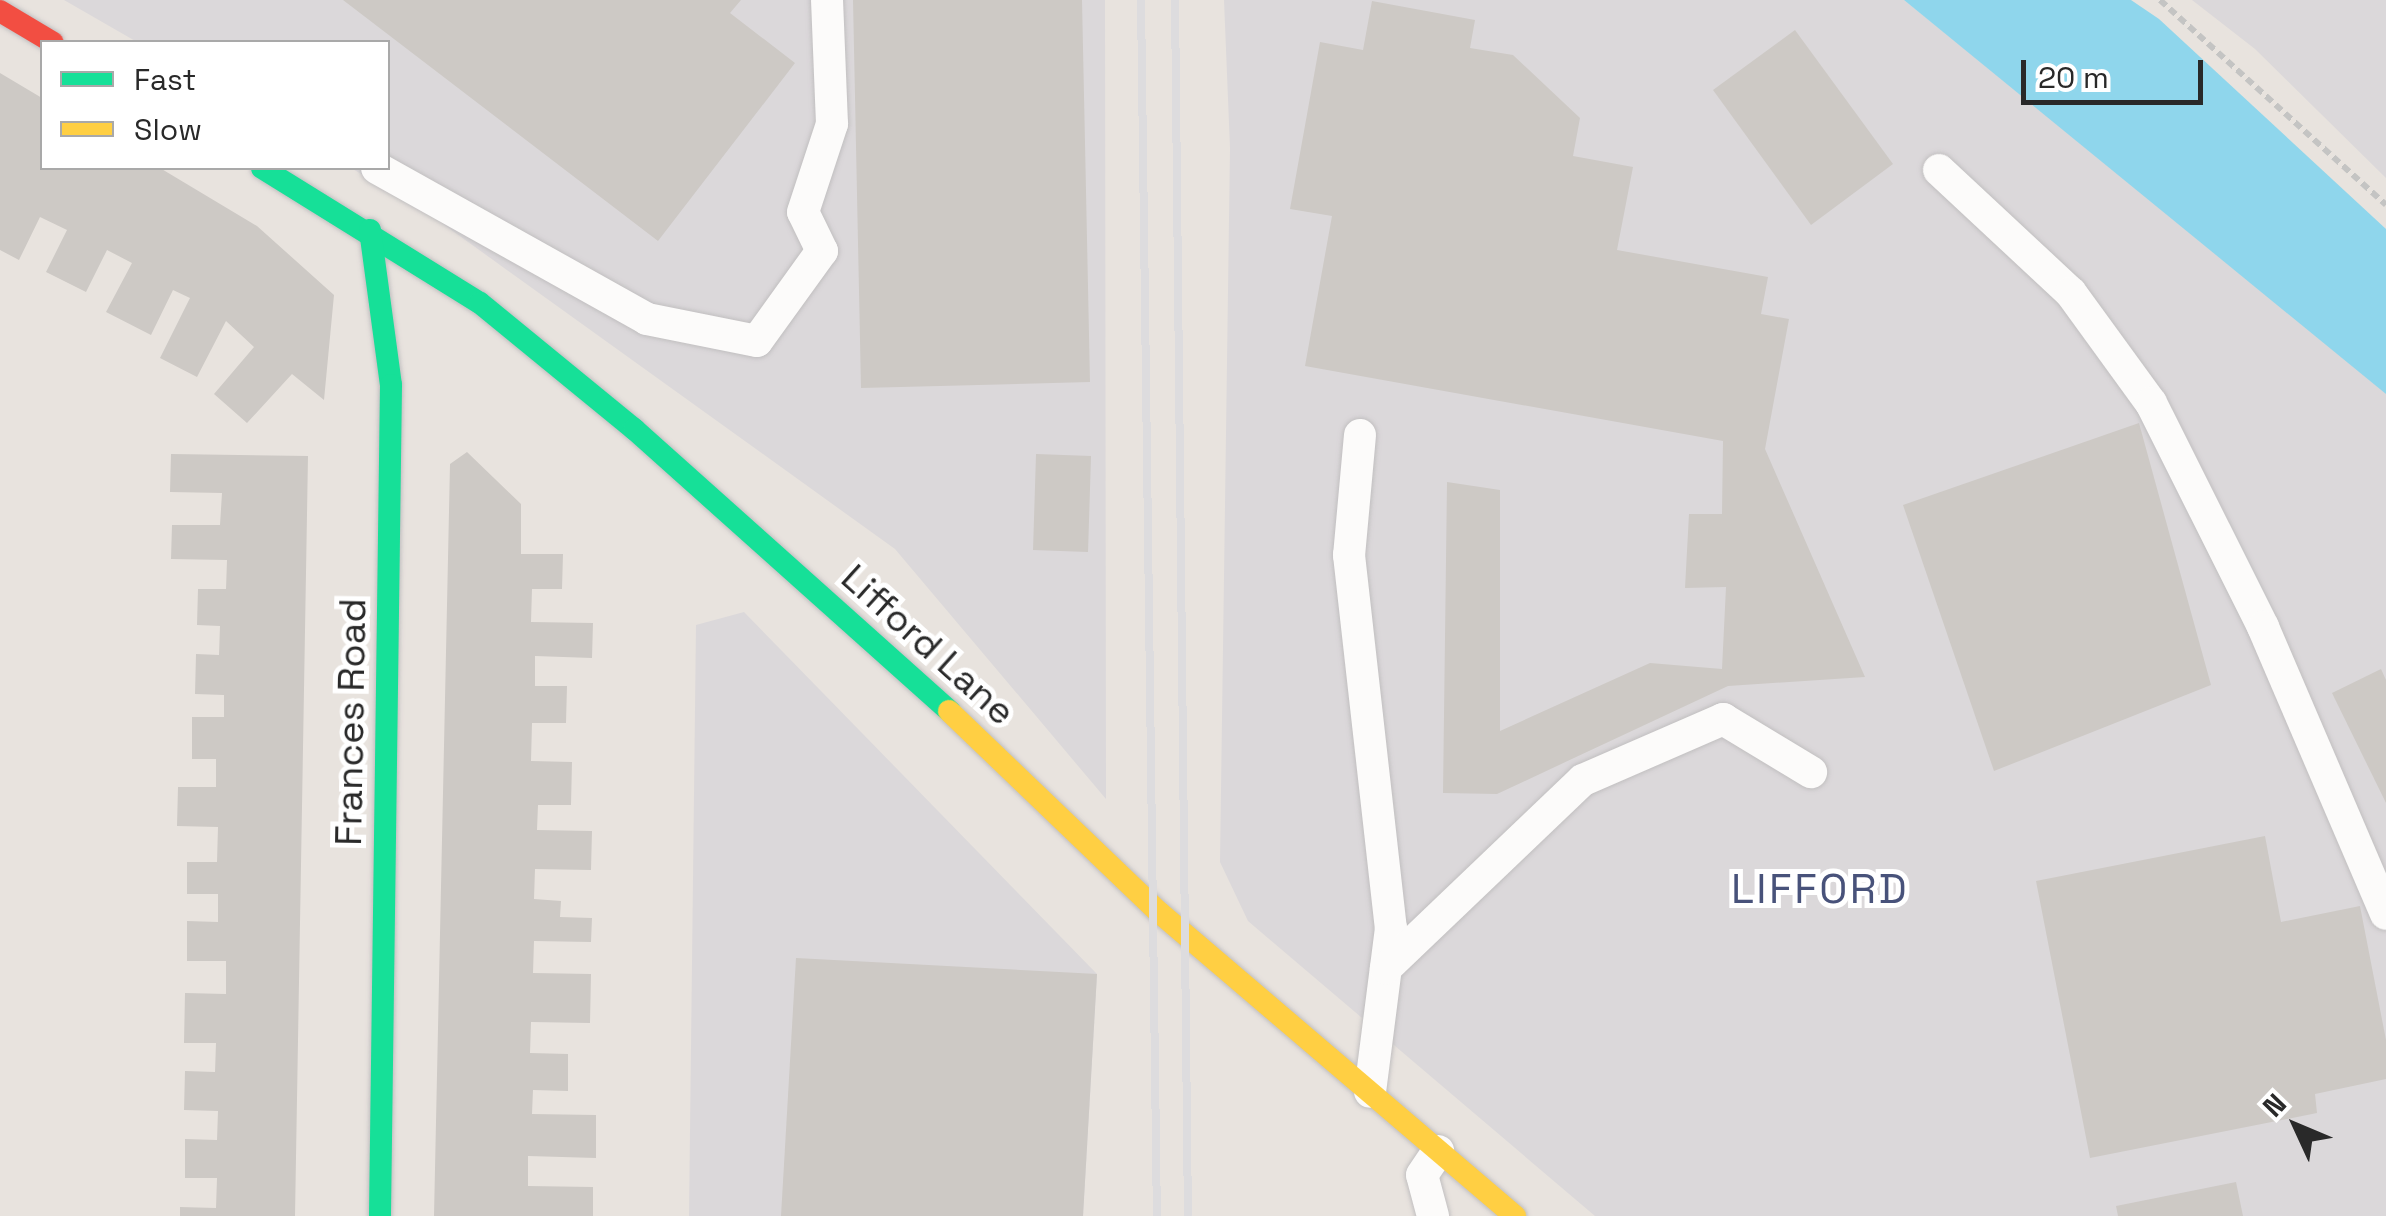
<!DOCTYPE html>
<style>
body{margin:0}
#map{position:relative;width:2386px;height:1216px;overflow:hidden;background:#e8e3de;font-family:"Space Grotesk",sans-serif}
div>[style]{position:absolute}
.industrial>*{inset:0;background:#dbd8da}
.water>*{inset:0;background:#8fd6ec}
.building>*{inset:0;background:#cdc9c5}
.path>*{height:6px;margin-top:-3px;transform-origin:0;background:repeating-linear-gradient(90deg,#c4c4c3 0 8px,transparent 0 13px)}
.roads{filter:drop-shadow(0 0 2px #c1bfc0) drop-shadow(0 0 2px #c1bfc0)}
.lane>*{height:32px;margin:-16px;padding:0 16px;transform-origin:16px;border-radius:16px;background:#fcfbfa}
.fast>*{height:22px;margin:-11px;padding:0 11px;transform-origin:11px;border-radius:11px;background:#16e098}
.slow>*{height:22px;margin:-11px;padding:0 11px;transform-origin:11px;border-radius:11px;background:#ffcf43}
.jam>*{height:22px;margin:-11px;padding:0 11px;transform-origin:11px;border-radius:11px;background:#f24e42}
.rail>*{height:8px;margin:-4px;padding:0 4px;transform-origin:4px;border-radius:4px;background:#dddcde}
span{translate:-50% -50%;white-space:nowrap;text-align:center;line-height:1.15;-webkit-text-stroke:10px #fff;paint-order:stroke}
.street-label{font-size:38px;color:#292929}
.quarter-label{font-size:42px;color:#48527a;letter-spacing:2.5px}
.legend{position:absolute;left:40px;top:40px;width:350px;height:130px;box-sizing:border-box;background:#fff;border:2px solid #a9a9a9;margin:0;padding:12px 18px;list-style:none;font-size:30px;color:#292929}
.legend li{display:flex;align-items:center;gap:20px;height:50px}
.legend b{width:50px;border:2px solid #a9a9a9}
.north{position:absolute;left:2246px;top:1076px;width:100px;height:100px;-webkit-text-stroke:8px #fff;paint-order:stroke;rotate:314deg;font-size:28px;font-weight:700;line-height:40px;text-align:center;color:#292929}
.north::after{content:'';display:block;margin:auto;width:35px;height:45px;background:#292929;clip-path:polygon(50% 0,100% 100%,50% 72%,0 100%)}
.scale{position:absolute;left:2021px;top:60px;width:182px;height:45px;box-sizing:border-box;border:5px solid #292929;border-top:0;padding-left:12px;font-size:30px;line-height:35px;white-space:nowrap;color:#292929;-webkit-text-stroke:8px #fff;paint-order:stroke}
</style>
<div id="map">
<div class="industrial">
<div style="clip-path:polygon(64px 0,1105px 0,1106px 799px,895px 549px,425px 211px,351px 168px,388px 168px,388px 42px,137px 42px)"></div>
<div style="clip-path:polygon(1224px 0,1904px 0,2377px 380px,2386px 394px,2386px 1216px,1595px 1216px,1248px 921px,1220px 862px,1230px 148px)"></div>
<div style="clip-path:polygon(2192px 0,2386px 0,2386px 178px,2255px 49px)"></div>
<div style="clip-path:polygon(744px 612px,1097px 974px,1083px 1216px,689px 1216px,696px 625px)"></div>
</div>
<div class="water">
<div style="clip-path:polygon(1904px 0,2131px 0,2159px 19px,2386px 229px,2386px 394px)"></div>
</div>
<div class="building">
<div style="clip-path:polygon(343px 0,741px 0,730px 13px,795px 63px,658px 241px)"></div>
<div style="clip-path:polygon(853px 0,1082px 0,1090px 382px,861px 388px)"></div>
<div style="clip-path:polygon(1372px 1px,1475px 20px,1470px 48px,1513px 55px,1580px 118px,1573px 156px,1633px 167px,1617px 250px,1768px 277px,1761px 314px,1789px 319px,1765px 449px,1865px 677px,1728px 686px,1497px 794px,1443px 793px,1447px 482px,1500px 490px,1500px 731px,1650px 663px,1722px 669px,1726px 587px,1685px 588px,1689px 514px,1722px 514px,1723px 441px,1305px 366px,1332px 216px,1290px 209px,1320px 42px,1363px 50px)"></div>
<div style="clip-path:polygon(1795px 30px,1893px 164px,1811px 225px,1713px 90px)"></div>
<div style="clip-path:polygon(0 73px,42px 98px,42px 168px,160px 168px,257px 226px,334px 295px,324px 400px,292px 374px,247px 423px,214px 394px,254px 347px,226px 321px,197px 377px,160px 358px,190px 298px,173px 290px,151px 335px,106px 312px,132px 263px,107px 250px,86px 292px,46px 272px,67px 230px,40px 217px,19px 260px,0 250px)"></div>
<div style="clip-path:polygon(2139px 423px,2211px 685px,1994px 771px,1903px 505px)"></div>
<div style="clip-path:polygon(467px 452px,521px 504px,521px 554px,563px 554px,562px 589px,532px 589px,531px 622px,593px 623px,592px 658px,535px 656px,535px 686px,567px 686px,566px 723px,532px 723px,531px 761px,572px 762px,571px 805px,538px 805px,537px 830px,592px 831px,591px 870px,535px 869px,534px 899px,561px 901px,560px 917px,592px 918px,591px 942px,534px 941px,533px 973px,591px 974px,590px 1023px,531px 1022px,530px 1053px,568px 1054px,568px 1091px,533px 1090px,532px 1114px,596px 1115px,596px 1158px,528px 1156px,528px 1186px,593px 1187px,593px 1216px,434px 1216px,450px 464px)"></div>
<div style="clip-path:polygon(171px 454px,308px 456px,295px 1216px,180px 1216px,180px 1207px,216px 1208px,217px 1178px,185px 1178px,185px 1139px,217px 1140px,218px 1111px,184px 1110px,185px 1071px,215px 1072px,216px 1043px,184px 1043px,185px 993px,226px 994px,226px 961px,187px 961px,187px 921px,218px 922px,218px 894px,187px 894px,187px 862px,217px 862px,218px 827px,177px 826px,178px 787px,216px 787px,216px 759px,192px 759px,192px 717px,224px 717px,224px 695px,195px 694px,196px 654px,219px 655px,220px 626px,197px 625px,198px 589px,226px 589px,227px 560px,171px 559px,172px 525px,220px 525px,222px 493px,170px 492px)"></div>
<div style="clip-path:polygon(1036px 454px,1091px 456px,1088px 552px,1033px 550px)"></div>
<div style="clip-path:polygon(2381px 669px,2386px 680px,2386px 803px,2332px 693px)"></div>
<div style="clip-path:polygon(2265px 836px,2281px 922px,2360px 906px,2386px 1040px,2386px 1079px,2315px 1094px,2317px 1113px,2090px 1158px,2036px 881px)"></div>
<div style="clip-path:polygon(796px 958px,1097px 974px,1083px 1216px,781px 1216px)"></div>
<div style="clip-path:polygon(2236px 1182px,2243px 1216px,2118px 1216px,2116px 1206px)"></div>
</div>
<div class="path">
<div style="left:2160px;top:0;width:305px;rotate:42.2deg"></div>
</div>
<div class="roads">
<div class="lane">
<div style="left:377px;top:168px;width:309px;rotate:29.2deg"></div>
<div style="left:647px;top:319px;width:112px;rotate:11.3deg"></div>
<div style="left:757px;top:341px;width:111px;rotate:-54.2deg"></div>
<div style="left:822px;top:251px;width:43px;rotate:-116deg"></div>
<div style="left:803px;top:212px;width:93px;rotate:-71.8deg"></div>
<div style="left:832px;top:124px;width:124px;rotate:-92.3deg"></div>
<div style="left:1939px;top:170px;width:180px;rotate:43deg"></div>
<div style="left:2071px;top:293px;width:136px;rotate:54deg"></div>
<div style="left:2151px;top:403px;width:250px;rotate:63.4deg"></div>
<div style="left:2263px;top:627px;width:312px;rotate:66.8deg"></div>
<div style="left:1360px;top:435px;width:121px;rotate:95.2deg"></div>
<div style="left:1349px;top:555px;width:375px;rotate:83.6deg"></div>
<div style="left:1391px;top:928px;width:165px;rotate:97.3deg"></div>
<div style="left:1386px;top:968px;width:272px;rotate:-43.7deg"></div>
<div style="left:1583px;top:780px;width:153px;rotate:-23.5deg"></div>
<div style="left:1723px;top:719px;width:103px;rotate:31.1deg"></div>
<div style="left:1433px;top:1216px;width:42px;rotate:-105deg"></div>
<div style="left:1422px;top:1175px;width:29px;rotate:-56deg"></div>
</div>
<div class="fast">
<div style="left:262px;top:168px;width:256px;rotate:31.8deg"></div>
<div style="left:480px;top:303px;width:199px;rotate:39.3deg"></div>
<div style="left:634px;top:429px;width:423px;rotate:41.8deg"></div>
<div style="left:370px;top:230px;width:156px;rotate:82.3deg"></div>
<div style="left:391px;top:385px;width:831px;rotate:90.76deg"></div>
</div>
<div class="slow">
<div style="left:949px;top:711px;width:292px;rotate:43.8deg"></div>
<div style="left:1160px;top:913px;width:467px;rotate:40.5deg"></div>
</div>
<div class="jam">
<div style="left:0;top:11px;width:61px;rotate:30.8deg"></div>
</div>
</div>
<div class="rail">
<div style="left:1141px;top:0;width:1216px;rotate:89.25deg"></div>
<div style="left:1175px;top:0;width:1216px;rotate:89.39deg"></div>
</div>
<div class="street-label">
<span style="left:928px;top:645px;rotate:42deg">Lifford Lane</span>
<span style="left:351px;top:722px;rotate:-89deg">Frances Road</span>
</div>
<div class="quarter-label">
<span style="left:1820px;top:889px">LIFFORD</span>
</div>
<ul class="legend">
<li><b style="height:12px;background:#16e098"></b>Fast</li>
<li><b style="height:12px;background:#ffcf43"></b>Slow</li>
</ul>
<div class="north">N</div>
<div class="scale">20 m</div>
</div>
